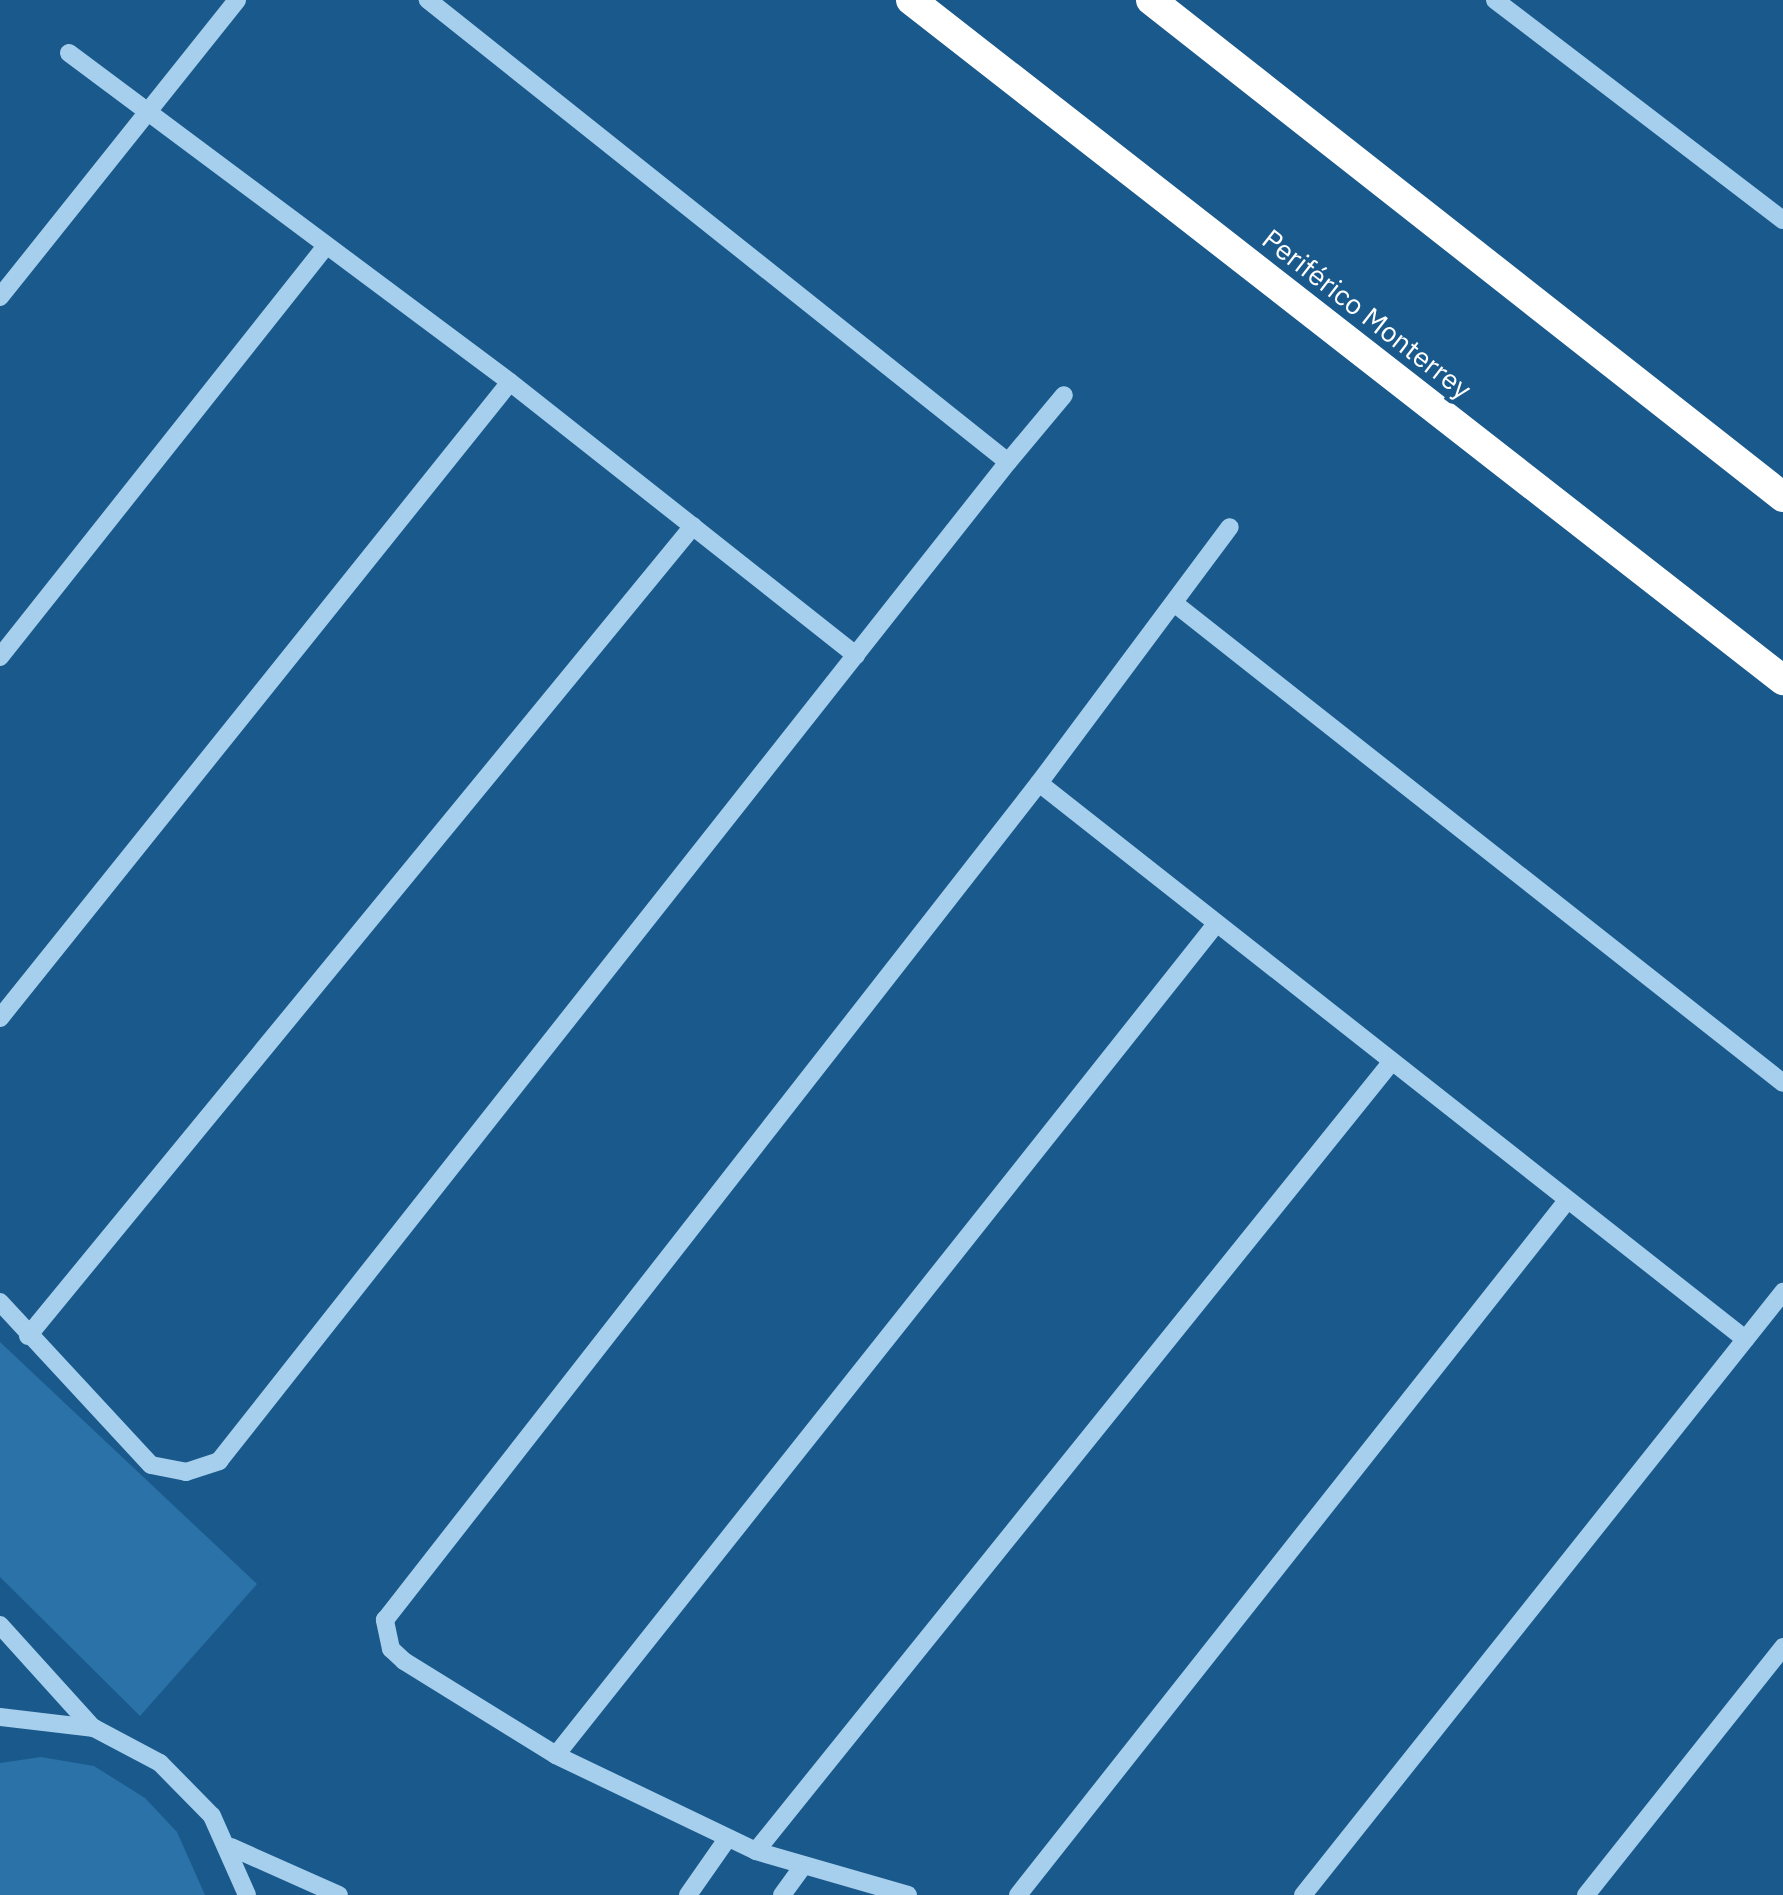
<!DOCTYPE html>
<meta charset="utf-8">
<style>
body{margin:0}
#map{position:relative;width:1783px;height:1895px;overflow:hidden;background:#1a598b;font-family:"IBM Plex Sans",sans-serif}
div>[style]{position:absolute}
.green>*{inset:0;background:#2a72a7}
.minor>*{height:18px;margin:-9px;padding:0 9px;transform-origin:9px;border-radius:9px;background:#a5cfed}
.highway>*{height:30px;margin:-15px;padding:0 15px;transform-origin:15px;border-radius:15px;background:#fff}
span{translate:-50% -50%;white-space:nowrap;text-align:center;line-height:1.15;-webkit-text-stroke:8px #1a598b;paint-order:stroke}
.street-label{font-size:28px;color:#fff}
</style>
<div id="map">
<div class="green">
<div style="clip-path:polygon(0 1342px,257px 1584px,140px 1716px,0 1577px)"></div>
<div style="clip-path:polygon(41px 1757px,94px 1766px,145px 1798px,177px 1832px,205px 1895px,0 1895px,0 1763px)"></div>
</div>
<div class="minor">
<div style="left:1495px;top:0;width:362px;rotate:37.4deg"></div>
<div style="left:69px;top:53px;width:550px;rotate:36.72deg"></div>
<div style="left:510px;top:382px;width:441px;rotate:38.3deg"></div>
<div style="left:0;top:297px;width:380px;rotate:-51.4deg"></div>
<div style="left:1008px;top:462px;width:87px;rotate:-50.1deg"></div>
<div style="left:1174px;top:603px;width:775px;rotate:38.24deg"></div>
<div style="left:0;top:657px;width:525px;rotate:-51.58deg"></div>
<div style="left:1039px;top:783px;width:899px;rotate:38.22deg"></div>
<div style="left:0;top:1018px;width:815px;rotate:-51.27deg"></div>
<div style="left:0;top:1302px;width:222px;rotate:47.2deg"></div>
<div style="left:151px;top:1465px;width:36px;rotate:11deg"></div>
<div style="left:186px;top:1472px;width:35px;rotate:-18deg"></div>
<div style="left:219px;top:1461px;width:1273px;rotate:-51.7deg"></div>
<div style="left:1008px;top:462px;width:742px;rotate:-141.46deg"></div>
<div style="left:28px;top:1336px;width:1048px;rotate:-50.61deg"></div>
<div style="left:0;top:1625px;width:139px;rotate:47.9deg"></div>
<div style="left:0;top:1717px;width:95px;rotate:6.7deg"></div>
<div style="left:94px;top:1728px;width:75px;rotate:27.9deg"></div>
<div style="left:160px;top:1763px;width:74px;rotate:45.5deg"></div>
<div style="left:212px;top:1816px;width:86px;rotate:66.1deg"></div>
<div style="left:556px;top:1755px;width:1061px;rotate:-51.54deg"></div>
<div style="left:231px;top:1847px;width:118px;rotate:24deg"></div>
<div style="left:756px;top:1851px;width:1009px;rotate:-51.15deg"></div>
<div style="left:688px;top:1895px;width:68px;rotate:-55.1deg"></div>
<div style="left:782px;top:1895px;width:32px;rotate:-54deg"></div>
<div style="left:908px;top:1895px;width:158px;rotate:-163.9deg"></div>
<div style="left:756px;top:1851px;width:222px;rotate:-154.4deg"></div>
<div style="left:556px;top:1755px;width:179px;rotate:-148.3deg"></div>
<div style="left:404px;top:1661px;width:18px;rotate:-137deg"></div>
<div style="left:391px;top:1649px;width:30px;rotate:-102deg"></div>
<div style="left:385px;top:1620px;width:1062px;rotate:-52deg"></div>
<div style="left:1039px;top:783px;width:319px;rotate:-53.3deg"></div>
<div style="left:1018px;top:1895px;width:882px;rotate:-51.67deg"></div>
<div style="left:1303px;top:1895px;width:771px;rotate:-51.48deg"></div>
<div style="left:1586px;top:1895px;width:317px;rotate:-51.5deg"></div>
</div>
<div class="highway">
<div style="left:911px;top:0;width:1106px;rotate:37.95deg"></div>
<div style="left:1151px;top:0;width:804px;rotate:38.18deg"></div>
</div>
<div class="street-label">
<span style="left:1367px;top:314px;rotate:38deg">Periférico Monterrey</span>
</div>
</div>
